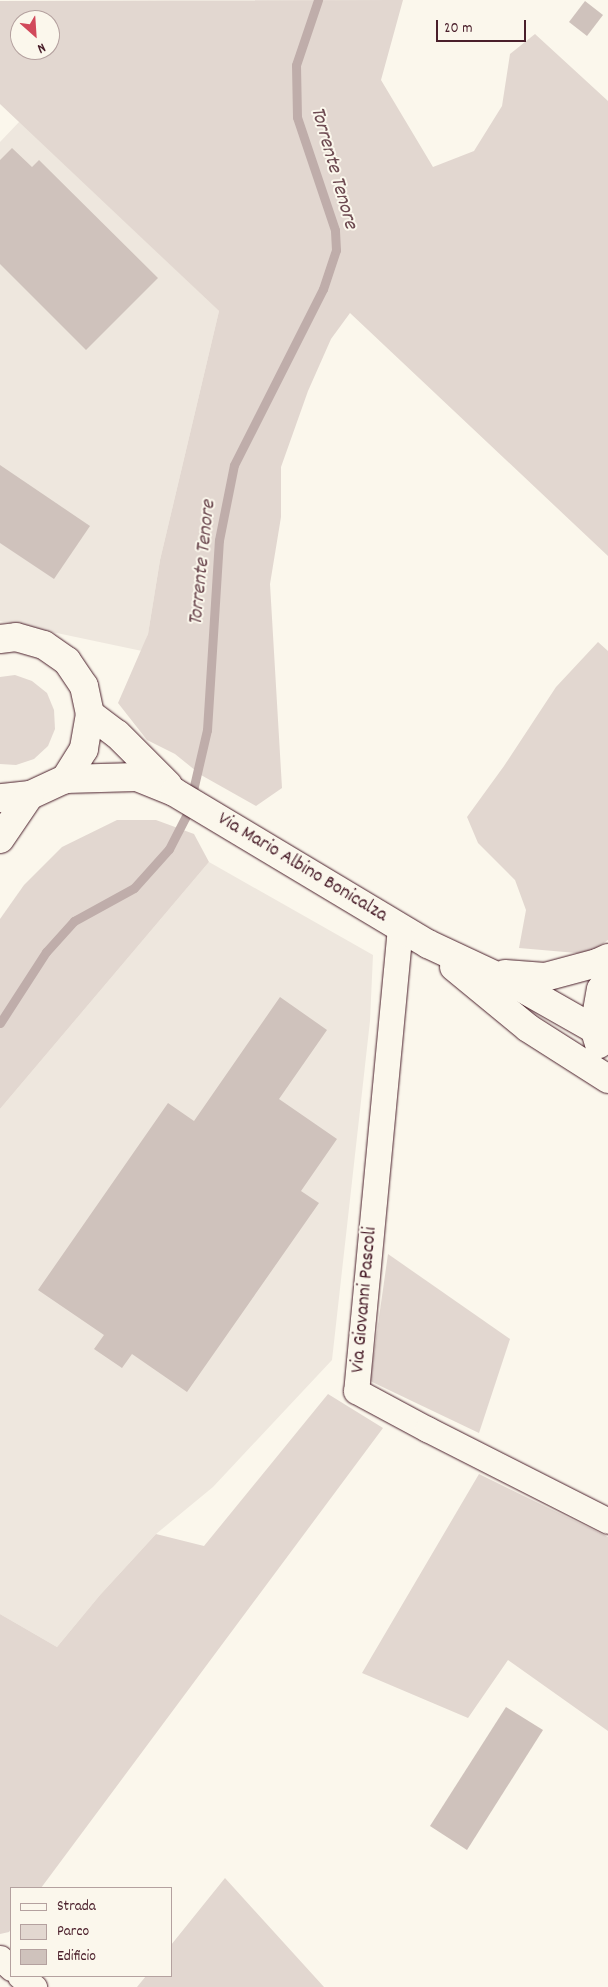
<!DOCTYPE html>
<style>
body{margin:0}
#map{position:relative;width:608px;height:1987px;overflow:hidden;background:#fbf7ec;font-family:Dekko,sans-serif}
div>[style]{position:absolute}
.built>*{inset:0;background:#eee7de}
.green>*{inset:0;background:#e2d7d0}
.stream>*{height:9px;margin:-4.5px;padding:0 4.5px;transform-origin:4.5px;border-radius:4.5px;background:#bfadaa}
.building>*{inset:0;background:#cfc2bc}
.roads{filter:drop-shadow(0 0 1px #4a1f2b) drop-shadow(0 0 1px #4a1f2b)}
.street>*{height:25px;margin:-12.5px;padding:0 12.5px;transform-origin:12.5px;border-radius:12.5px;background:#fbf7ec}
.secondary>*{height:28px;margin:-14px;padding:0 14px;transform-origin:14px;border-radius:14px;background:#fbf7ec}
span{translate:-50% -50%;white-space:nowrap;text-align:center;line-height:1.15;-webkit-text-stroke:4px #fbf7ec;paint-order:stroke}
.street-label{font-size:20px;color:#4a1f2b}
.water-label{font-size:21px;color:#6d4a51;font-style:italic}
.legend{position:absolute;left:10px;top:1887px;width:162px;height:90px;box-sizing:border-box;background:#fbf7ec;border:1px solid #b4a19f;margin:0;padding:6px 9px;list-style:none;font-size:15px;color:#4a1f2b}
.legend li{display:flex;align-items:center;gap:10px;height:25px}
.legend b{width:25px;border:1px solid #b4a19f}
.north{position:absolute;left:10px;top:10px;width:50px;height:50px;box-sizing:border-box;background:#fbf7ec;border:1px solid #b4a19f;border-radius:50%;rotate:154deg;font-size:14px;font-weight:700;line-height:20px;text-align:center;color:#4a1f2b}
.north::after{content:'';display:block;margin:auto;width:18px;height:22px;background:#d1495b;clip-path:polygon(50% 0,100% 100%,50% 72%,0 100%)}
.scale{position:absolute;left:436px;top:20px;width:90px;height:22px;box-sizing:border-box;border:2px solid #4a1f2b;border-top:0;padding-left:6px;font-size:15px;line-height:18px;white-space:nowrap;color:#4a1f2b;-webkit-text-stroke:4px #fbf7ec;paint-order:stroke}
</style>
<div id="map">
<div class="built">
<div style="clip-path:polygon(20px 121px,219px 311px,160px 560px,148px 634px,142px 651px,0 621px,0 142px)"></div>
<div style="clip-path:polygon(209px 862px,373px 955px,370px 1021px,332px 1360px,213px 1487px,156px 1534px,100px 1595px,57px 1647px,0 1614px,0 1109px)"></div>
</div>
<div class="green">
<div style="clip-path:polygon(evenodd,403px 0,381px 80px,433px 167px,474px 151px,502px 106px,510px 54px,535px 34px,608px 101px,608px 556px,350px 313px,331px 339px,308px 391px,281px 467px,281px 517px,270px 584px,282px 788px,256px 806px,201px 775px,175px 754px,147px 740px,118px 703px,148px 634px,160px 560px,219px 311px,0 104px,0 1px,403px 0,20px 20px,50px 20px,50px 50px,20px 50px,20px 20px)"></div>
<div style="clip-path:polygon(598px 642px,608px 651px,608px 940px,588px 954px,519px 948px,526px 910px,515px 880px,478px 843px,467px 817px,504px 766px,556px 687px)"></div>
<div style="clip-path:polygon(15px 675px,32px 681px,47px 693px,54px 710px,55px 729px,48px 746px,34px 759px,16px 765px,0 764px,0 677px)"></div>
<div style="clip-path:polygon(117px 820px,156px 820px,194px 834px,209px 862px,0 1109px,0 919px,24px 885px,62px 847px)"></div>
<div style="clip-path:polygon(388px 1254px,510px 1339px,479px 1433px,370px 1381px)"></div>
<div style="clip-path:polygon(328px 1394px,383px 1428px,41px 1888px,11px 1888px,11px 1929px,9px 1932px,0 1934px,0 1614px,57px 1647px,100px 1595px,156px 1534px,204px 1546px)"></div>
<div style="clip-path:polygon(479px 1474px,608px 1537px,608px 1731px,508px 1660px,468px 1718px,362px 1673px)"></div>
<div style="clip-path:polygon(225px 1878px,324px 1987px,137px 1987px,146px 1976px,171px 1976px,171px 1945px)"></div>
</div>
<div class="stream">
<div style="left:0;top:1023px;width:85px;rotate:-57.1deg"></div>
<div style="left:46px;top:952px;width:42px;rotate:-47.9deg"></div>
<div style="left:74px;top:921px;width:68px;rotate:-28.8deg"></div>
<div style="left:134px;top:888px;width:52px;rotate:-48.1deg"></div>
<div style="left:169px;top:849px;width:42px;rotate:-62.8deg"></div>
<div style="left:188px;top:812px;width:84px;rotate:-77deg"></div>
<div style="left:207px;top:730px;width:190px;rotate:-86.4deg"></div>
<div style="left:219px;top:540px;width:76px;rotate:-78.7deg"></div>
<div style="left:234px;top:465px;width:197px;rotate:-63.2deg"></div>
<div style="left:323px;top:289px;width:41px;rotate:-71.6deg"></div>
<div style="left:336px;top:250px;width:20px;rotate:-93deg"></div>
<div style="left:335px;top:230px;width:119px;rotate:-108.6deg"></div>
<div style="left:297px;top:117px;width:52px;rotate:-91.1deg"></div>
<div style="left:296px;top:65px;width:69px;rotate:-71.3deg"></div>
</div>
<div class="building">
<div style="clip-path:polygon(585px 1px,603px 15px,587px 36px,569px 22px)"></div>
<div style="clip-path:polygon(12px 148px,32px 167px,39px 160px,158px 278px,86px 350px,0 264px,0 160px)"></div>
<div style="clip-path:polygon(0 465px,90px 526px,54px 579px,0 543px)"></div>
<div style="clip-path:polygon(280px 997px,327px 1030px,279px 1099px,337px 1139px,301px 1191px,319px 1203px,187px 1392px,132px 1354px,122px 1368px,94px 1349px,104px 1335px,38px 1290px,168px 1103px,194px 1121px)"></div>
<div style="clip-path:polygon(506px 1707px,543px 1730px,467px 1850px,430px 1826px)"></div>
</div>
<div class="roads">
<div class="street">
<div style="left:400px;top:927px;width:466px;rotate:95.4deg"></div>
<div style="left:356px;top:1391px;width:81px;rotate:28.2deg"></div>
<div style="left:427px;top:1429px;width:203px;rotate:26.9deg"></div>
<div style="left:0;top:1958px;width:15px;rotate:42deg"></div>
<div style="left:20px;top:1976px;width:18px;rotate:38deg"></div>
</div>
<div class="secondary">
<div style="left:0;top:639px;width:16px;rotate:-7deg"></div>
<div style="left:16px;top:637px;width:29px;rotate:16deg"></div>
<div style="left:44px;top:645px;width:28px;rotate:35deg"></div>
<div style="left:67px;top:661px;width:30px;rotate:56deg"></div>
<div style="left:84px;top:686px;width:29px;rotate:78deg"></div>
<div style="left:90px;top:714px;width:36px;rotate:100deg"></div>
<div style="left:84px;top:749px;width:36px;rotate:122deg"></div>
<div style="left:65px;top:779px;width:38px;rotate:155deg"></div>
<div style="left:30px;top:795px;width:30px;rotate:174deg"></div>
<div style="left:90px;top:714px;width:34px;rotate:37deg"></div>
<div style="left:117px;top:734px;width:72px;rotate:45deg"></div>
<div style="left:65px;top:779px;width:72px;rotate:-1.6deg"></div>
<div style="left:137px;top:777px;width:40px;rotate:22deg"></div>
<div style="left:174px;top:792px;width:296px;rotate:30.9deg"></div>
<div style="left:428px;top:944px;width:102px;rotate:25.1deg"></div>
<div style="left:520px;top:987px;width:101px;rotate:29.6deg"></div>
<div style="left:0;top:839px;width:53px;rotate:-55.7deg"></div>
<div style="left:454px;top:967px;width:96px;rotate:39.5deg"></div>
<div style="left:528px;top:1028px;width:95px;rotate:32.5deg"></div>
<div style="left:505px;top:974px;width:40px;rotate:4.3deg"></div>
<div style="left:545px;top:977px;width:54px;rotate:-15.1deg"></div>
<div style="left:597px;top:963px;width:12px;rotate:-24deg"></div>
<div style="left:599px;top:1044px;width:17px;rotate:-107deg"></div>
<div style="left:594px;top:1028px;width:39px;rotate:-80deg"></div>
<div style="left:601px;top:990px;width:13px;rotate:-58deg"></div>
</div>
</div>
<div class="street-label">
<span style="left:302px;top:868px;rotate:31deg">Via Mario Albino Bonicalza</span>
<span style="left:365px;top:1300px;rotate:-85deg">Via Giovanni Pascoli</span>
</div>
<div class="water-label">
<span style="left:333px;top:168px;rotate:74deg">Torrente Tenore</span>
<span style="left:203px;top:563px;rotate:-84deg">Torrente Tenore</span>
</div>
<ul class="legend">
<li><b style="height:6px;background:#fbf7ec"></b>Strada</li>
<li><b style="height:14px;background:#e2d7d0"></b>Parco</li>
<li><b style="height:14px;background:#cfc2bc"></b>Edificio</li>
</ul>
<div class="north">N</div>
<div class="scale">20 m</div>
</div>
